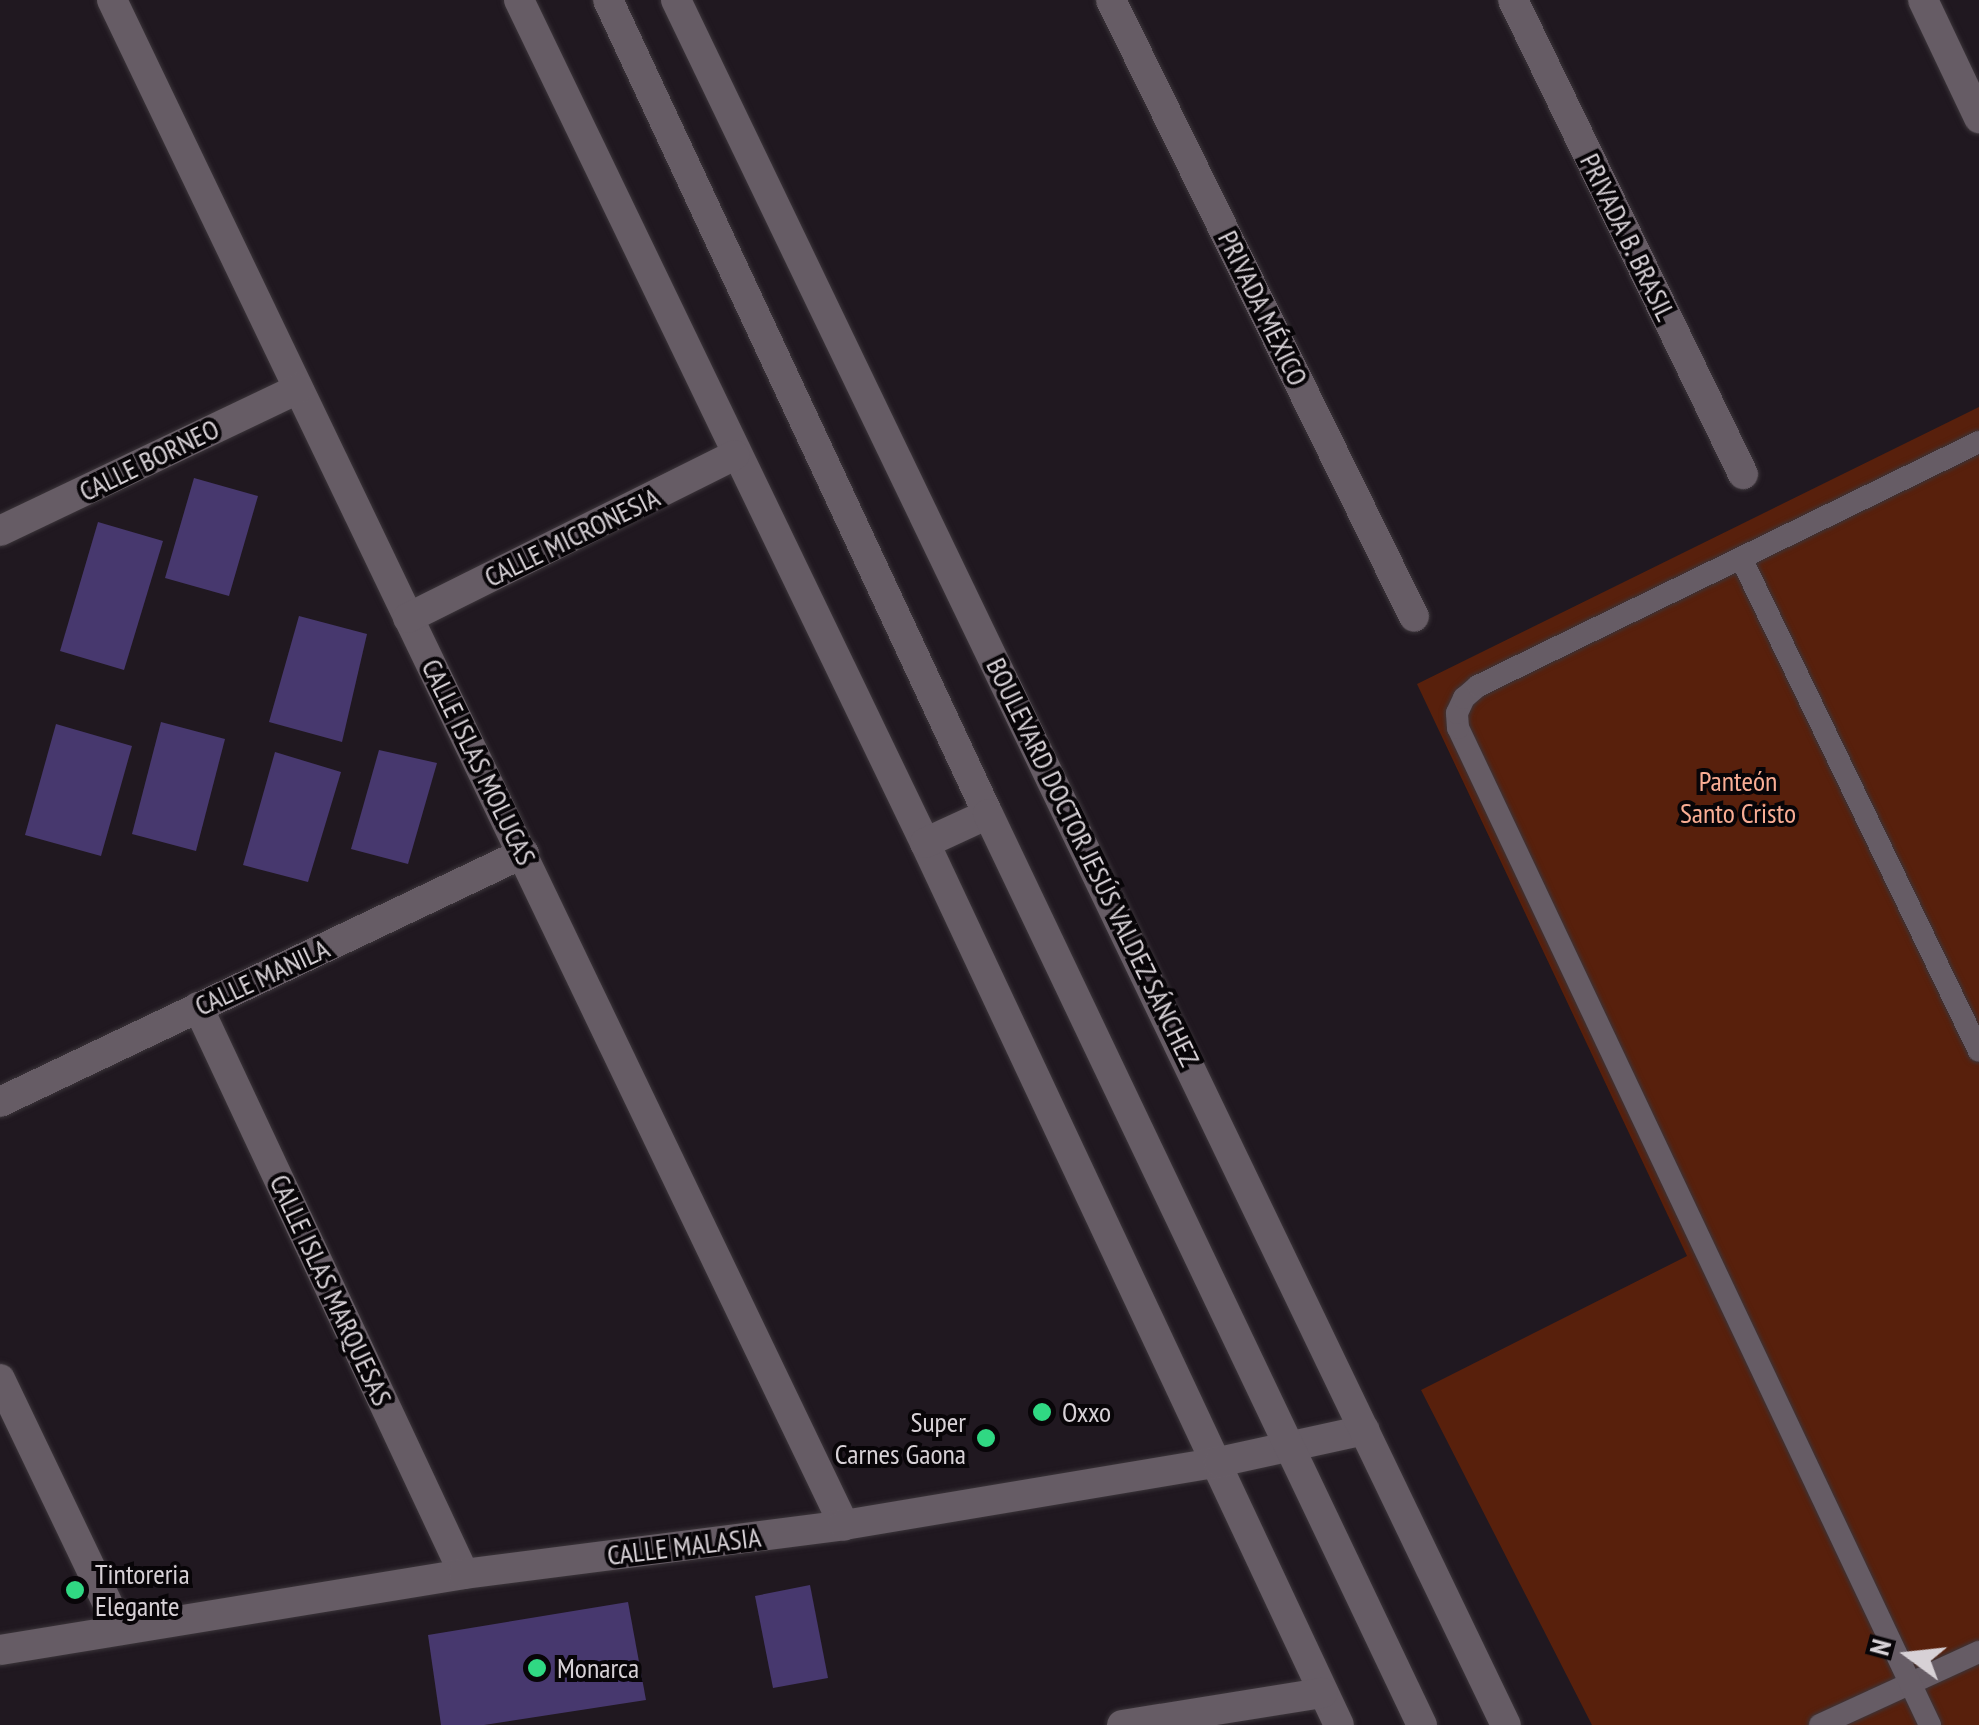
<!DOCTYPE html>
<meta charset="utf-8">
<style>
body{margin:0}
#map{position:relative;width:1979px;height:1725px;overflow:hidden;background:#201820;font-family:"PT Sans Narrow",sans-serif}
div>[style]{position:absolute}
.green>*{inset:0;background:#58200c}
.building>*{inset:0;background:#47386e}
.roads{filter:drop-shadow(0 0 2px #3b353a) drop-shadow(0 0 2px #3b353a)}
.lane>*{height:22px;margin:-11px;padding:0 11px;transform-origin:11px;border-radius:11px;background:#665c65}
.street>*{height:30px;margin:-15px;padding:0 15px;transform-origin:15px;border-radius:15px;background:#665c65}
.secondary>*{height:30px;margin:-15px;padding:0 15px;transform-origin:15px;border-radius:15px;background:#665c65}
.dots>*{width:28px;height:28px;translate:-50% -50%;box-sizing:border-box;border:5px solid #080508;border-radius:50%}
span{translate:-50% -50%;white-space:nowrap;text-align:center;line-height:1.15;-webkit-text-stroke:8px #080508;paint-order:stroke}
.street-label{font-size:28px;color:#d7d1d6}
.park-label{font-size:28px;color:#f9ad94}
.poi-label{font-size:28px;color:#d7d1d6}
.left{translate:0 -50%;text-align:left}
.right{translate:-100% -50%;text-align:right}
.north{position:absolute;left:1859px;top:1605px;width:100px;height:100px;-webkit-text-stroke:8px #080508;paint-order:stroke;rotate:285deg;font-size:28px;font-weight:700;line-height:40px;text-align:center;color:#d7d1d6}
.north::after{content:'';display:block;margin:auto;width:35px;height:45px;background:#d7d1d6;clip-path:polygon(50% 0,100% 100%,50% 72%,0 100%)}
</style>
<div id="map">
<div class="green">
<div style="clip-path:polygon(1979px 407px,1979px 1725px,1592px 1725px,1421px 1390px,1687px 1256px,1417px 684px)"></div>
</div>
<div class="building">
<div style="clip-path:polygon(194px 478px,258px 496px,229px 596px,165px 578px)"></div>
<div style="clip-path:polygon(98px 522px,163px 541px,124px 670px,60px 651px)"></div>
<div style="clip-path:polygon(299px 616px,367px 634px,342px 742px,269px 722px)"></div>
<div style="clip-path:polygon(161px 722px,225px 739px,196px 851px,132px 834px)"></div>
<div style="clip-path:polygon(56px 724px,132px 746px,101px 856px,25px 835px)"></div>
<div style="clip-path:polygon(379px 750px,437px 763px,408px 864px,351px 849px)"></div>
<div style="clip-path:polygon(275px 752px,341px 772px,308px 882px,243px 865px)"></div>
<div style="clip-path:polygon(810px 1585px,828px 1678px,773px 1688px,755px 1596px)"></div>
<div style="clip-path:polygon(628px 1602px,646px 1700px,484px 1725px,441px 1725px,428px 1635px)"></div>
</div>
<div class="roads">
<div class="lane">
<div style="left:1741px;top:558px;width:547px;rotate:64.23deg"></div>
<div style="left:1820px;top:1725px;width:175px;rotate:-24.7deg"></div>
<div style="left:1930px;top:1725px;width:1103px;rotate:-115.33deg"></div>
<div style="left:1458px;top:728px;width:15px;rotate:-94deg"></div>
<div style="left:1457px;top:713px;width:17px;rotate:-65deg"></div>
<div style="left:1464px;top:698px;width:18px;rotate:-41deg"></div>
<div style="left:1478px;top:686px;width:557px;rotate:-25.97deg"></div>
</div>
<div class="street">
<div style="left:112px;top:0;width:1692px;rotate:64.36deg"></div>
<div style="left:519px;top:0;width:936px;rotate:64.28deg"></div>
<div style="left:925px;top:843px;width:974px;rotate:64.86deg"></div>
<div style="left:1111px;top:0;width:687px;rotate:63.84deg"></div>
<div style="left:1513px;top:0;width:527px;rotate:64.12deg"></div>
<div style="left:1923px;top:0;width:131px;rotate:64.6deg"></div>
<div style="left:0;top:531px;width:330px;rotate:-25.5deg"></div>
<div style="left:408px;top:618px;width:365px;rotate:-26.5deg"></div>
<div style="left:925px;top:843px;width:69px;rotate:-24.7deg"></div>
<div style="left:198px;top:1007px;width:626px;rotate:64.87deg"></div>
<div style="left:0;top:1102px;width:580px;rotate:-25.42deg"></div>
<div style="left:0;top:1379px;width:278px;rotate:64.4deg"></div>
<div style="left:0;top:1650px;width:470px;rotate:-9.3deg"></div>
<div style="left:464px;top:1574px;width:383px;rotate:-7.3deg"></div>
<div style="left:844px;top:1525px;width:380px;rotate:-9.5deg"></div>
<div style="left:1219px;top:1462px;width:149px;rotate:-12.4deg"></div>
<div style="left:1122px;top:1725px;width:203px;rotate:-9.1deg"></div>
</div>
<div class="secondary">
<div style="left:608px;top:0;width:898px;rotate:64.98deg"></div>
<div style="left:988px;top:814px;width:1009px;rotate:64.53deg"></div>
<div style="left:676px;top:0;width:1914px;rotate:64.31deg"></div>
</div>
</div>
<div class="dots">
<div style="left:1042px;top:1412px;background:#30d883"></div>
<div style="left:986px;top:1438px;background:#30d883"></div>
<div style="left:75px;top:1590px;background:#30d883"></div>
<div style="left:537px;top:1668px;background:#30d883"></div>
</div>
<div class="street-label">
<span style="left:1628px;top:237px;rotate:64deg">PRIVADA B. BRASIL</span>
<span style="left:1263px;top:308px;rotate:64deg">PRIVADA MÉXICO</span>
<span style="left:149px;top:460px;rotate:-26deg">CALLE BORNEO</span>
<span style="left:572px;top:537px;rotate:-26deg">CALLE MICRONESIA</span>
<span style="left:479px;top:762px;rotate:64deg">CALLE ISLAS MOLUCAS</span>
<span style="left:1093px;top:862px;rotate:64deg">BOULEVARD DOCTOR JESÚS VALDEZ SÁNCHEZ</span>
<span style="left:262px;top:977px;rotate:-25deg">CALLE MANILA</span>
<span style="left:331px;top:1290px;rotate:65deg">CALLE ISLAS MARQUESAS</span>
<span style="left:684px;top:1546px;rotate:-7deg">CALLE MALASIA</span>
</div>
<div class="park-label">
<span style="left:1738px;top:797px">Panteón<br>Santo Cristo</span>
</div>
<div class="poi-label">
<span class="left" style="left:1062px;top:1412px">Oxxo</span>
<span class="right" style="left:966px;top:1438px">Super<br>Carnes Gaona</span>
<span class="left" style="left:95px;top:1590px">Tintoreria<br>Elegante</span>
<span class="left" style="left:557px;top:1668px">Monarca</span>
</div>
<div class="north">N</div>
</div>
